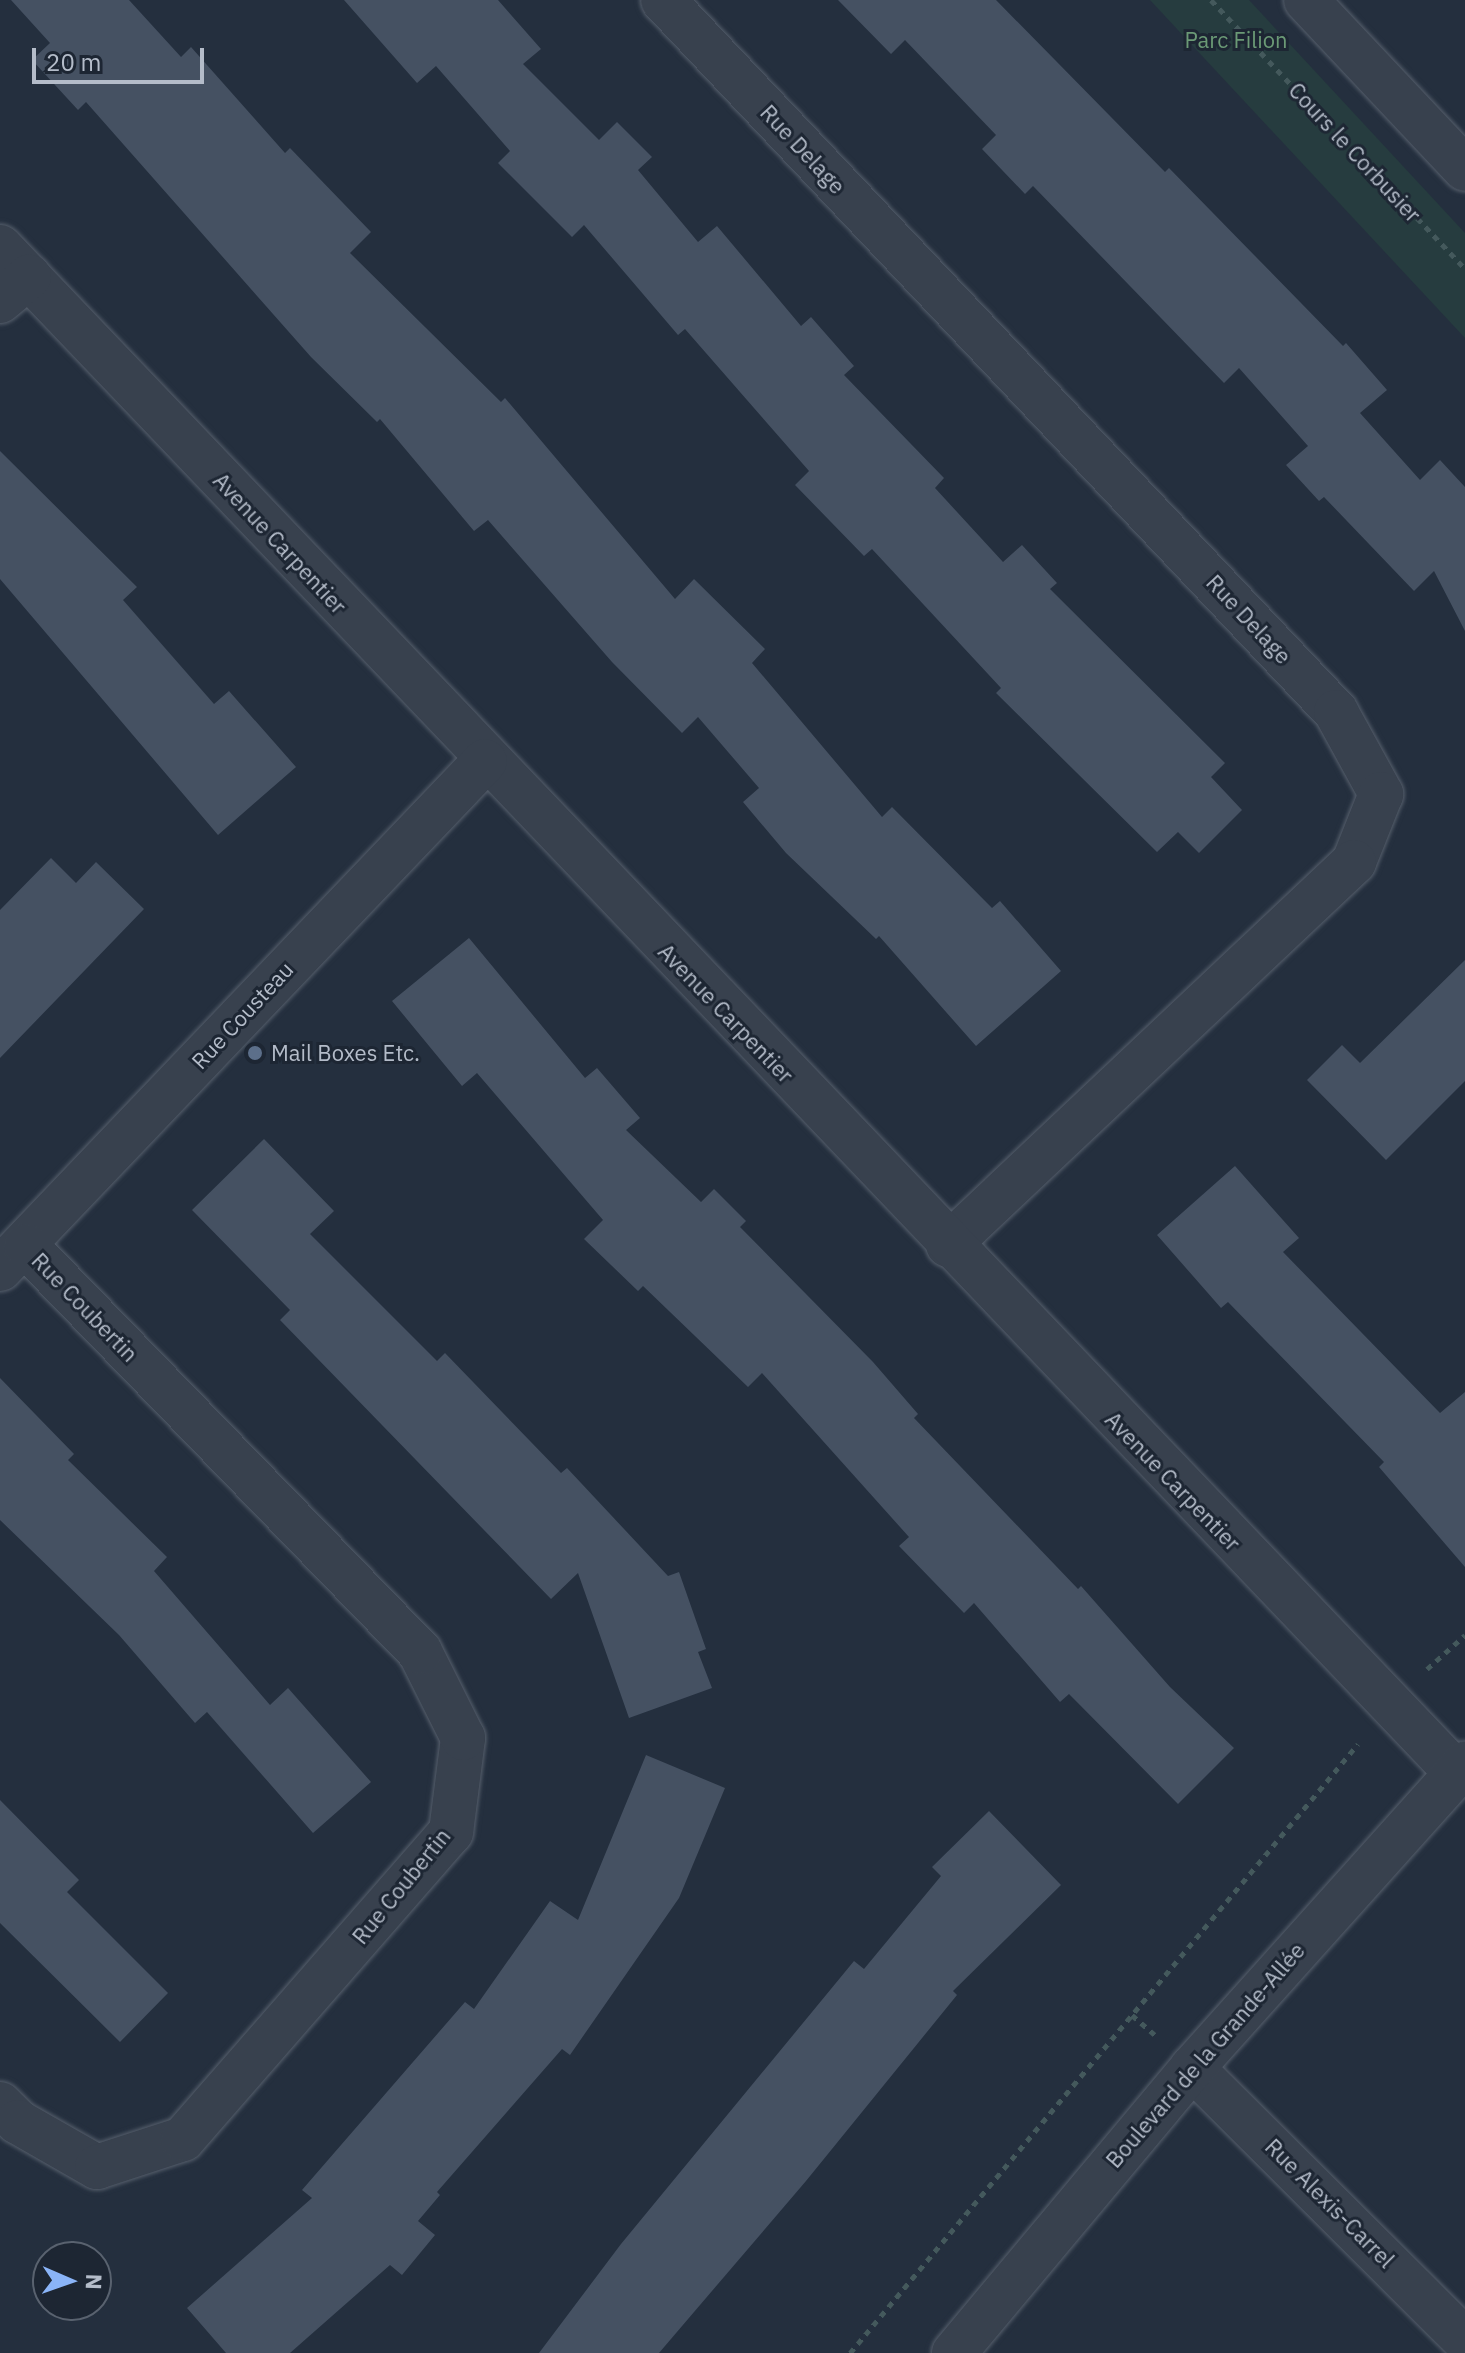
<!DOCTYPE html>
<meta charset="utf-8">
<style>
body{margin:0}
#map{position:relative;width:1465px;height:2353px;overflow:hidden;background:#242f3e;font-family:"IBM Plex Sans",sans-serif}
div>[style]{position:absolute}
.green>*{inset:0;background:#263c3f}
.building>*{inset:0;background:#455162}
.path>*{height:5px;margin-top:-2.5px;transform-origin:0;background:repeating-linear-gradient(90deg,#44595c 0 6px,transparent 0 12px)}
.roads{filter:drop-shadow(0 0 2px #565f6c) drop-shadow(0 0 2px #565f6c)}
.minor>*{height:44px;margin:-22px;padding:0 22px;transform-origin:22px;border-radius:22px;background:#38414e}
.tertiary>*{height:44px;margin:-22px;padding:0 22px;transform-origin:22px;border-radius:22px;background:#38414e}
.dots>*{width:22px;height:22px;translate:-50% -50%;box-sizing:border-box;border:4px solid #1d2633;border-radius:50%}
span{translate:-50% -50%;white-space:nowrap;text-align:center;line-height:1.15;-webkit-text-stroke:6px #1d2633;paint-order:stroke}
.park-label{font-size:22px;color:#6b9a76}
.street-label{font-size:22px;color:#b4bcc9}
.poi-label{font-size:22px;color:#b4bcc9}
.left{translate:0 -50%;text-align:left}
.north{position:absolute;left:32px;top:2241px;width:80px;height:80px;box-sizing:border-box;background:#1d2633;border:2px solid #59626f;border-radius:50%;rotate:92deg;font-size:22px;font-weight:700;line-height:32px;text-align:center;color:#b4bcc9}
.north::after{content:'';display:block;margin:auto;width:28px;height:36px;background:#8ab4f8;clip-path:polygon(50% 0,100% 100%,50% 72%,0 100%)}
.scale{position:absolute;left:32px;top:48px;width:172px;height:36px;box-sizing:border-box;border:4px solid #b4bcc9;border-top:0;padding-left:10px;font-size:24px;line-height:28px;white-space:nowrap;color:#b4bcc9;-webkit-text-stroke:6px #1d2633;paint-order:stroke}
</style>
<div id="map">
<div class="green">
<div style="clip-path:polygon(1150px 0,1249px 0,1465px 233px,1465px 338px)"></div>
</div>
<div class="building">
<div style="clip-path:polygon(11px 0,129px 0,181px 57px,191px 47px,285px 153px,290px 148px,371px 232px,350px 253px,501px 402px,505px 398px,675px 599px,694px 579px,765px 649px,752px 663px,882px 817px,892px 807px,992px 908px,1000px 901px,1061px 971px,976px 1046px,879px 936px,876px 939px,786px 853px,743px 802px,759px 788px,698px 717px,682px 733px,612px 662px,488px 520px,474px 531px,380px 419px,377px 422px,311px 357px,86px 102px,78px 110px,32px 60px,50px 43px)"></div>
<div style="clip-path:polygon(344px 0,498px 0,541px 49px,523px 64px,599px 140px,617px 122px,652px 157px,638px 170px,698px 242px,717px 226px,801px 326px,811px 317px,854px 366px,844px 375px,944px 478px,935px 488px,1003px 562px,1022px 545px,1057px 583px,1050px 589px,1225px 763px,1211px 777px,1242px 810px,1199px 853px,1178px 832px,1157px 852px,996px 693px,1001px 688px,872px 549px,864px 556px,795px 485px,809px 471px,685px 329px,678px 335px,584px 225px,572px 237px,498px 163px,510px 151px,436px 66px,417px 83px)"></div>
<div style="clip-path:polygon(838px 0,996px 0,1165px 172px,1169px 168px,1343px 346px,1346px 343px,1387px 390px,1360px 413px,1420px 480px,1440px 460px,1465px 487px,1465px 631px,1434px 571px,1414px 591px,1324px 497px,1319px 501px,1286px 465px,1308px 446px,1239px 368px,1224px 383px,1033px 186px,1025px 194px,982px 149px,996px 135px,905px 40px,891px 54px)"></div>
<div style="clip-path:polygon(0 451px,137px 587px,123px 600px,214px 704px,229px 691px,296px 767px,218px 835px,0 579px)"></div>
<div style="clip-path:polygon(51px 858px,76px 883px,96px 862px,144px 909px,0 1058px,0 910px)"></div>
<div style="clip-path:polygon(469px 938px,585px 1078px,597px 1068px,640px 1118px,626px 1130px,701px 1202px,714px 1189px,746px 1221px,740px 1227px,873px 1362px,918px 1414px,914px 1418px,1078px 1589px,1081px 1586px,1170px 1687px,1234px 1748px,1178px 1804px,1069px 1694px,1060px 1702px,974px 1603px,964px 1613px,899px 1546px,909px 1537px,762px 1373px,748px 1387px,643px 1286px,638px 1291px,584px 1239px,603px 1220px,477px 1073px,462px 1086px,392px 1001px)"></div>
<div style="clip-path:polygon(1465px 960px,1465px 1081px,1386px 1160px,1307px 1080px,1342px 1045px,1360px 1063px)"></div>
<div style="clip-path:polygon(264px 1139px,334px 1211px,310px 1234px,437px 1361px,445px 1353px,561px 1473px,567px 1468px,668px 1576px,679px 1572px,706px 1649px,698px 1652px,712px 1688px,629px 1718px,578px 1573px,551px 1599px,280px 1320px,290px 1310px,192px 1210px)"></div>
<div style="clip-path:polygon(1235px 1166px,1299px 1238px,1283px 1252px,1440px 1413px,1465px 1392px,1465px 1567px,1379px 1467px,1384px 1462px,1228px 1302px,1221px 1308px,1157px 1235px)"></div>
<div style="clip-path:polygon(0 1378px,74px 1454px,68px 1460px,167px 1557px,154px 1571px,270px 1705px,288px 1688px,371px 1782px,313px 1833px,207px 1712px,195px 1723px,119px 1635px,0 1520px)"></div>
<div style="clip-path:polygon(646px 1755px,725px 1788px,679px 1898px,570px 2055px,562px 2049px,437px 2192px,440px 2195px,418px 2221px,435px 2235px,402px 2275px,390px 2265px,290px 2353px,226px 2353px,187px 2308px,312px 2198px,302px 2190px,465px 2002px,474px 2009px,550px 1901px,578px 1920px)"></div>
<div style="clip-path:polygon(0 1800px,79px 1880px,67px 1892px,168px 1993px,120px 2042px,0 1923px)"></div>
<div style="clip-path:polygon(989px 1811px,1061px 1885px,953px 1991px,957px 1995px,806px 2181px,659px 2353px,539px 2353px,621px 2244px,854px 1961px,864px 1969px,941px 1876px,932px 1867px)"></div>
</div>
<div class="path">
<div style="left:1211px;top:0;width:370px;rotate:46.6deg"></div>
<div style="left:1427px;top:1669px;width:51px;rotate:-41.8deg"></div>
<div style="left:1132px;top:2015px;width:30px;rotate:41deg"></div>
<div style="left:850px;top:2353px;width:793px;rotate:-50.17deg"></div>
</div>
<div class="roads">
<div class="minor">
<div style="left:663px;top:0;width:980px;rotate:46.61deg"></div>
<div style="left:1336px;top:712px;width:94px;rotate:61.2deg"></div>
<div style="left:1381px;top:794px;width:73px;rotate:111.7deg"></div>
<div style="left:1354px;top:862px;width:558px;rotate:136.67deg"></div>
<div style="left:1306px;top:0;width:232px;rotate:46.7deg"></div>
<div style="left:0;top:247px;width:2110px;rotate:46.33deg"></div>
<div style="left:0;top:301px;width:38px;rotate:-40deg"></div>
<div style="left:0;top:1269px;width:702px;rotate:-46.33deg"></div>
<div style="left:1192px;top:2068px;width:385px;rotate:44.9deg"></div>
<div style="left:0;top:2104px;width:25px;rotate:45deg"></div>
<div style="left:18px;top:2122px;width:91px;rotate:29.7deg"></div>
<div style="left:97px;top:2167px;width:90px;rotate:-18deg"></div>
<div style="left:183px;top:2139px;width:408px;rotate:-48.9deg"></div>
<div style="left:451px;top:1832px;width:95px;rotate:-82.7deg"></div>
<div style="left:463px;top:1738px;width:96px;rotate:-116.6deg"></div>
<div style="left:420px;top:1652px;width:566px;rotate:-134.14deg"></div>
</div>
<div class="tertiary">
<div style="left:954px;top:2353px;width:371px;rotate:-50.1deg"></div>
<div style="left:1192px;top:2068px;width:409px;rotate:-48.1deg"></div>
</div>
</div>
<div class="dots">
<div style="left:255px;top:1053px;background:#5c6f8a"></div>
</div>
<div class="park-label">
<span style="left:1236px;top:40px">Parc Filion</span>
</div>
<div class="street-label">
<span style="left:803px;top:149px;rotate:47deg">Rue Delage</span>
<span style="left:1355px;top:152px;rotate:47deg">Cours le Corbusier</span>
<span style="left:280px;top:543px;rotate:47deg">Avenue Carpentier</span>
<span style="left:1249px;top:619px;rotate:47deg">Rue Delage</span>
<span style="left:726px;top:1013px;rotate:46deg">Avenue Carpentier</span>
<span style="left:242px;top:1015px;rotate:-47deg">Rue Cousteau</span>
<span style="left:85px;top:1307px;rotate:46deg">Rue Coubertin</span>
<span style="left:1173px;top:1481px;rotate:46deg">Avenue Carpentier</span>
<span style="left:401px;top:1886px;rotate:-51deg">Rue Coubertin</span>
<span style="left:1205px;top:2055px;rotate:-49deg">Boulevard de la Grande-Allée</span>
<span style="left:1330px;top:2203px;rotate:45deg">Rue Alexis-Carrel</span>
</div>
<div class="poi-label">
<span class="left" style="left:271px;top:1053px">Mail Boxes Etc.</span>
</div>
<div class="north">N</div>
<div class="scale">20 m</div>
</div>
